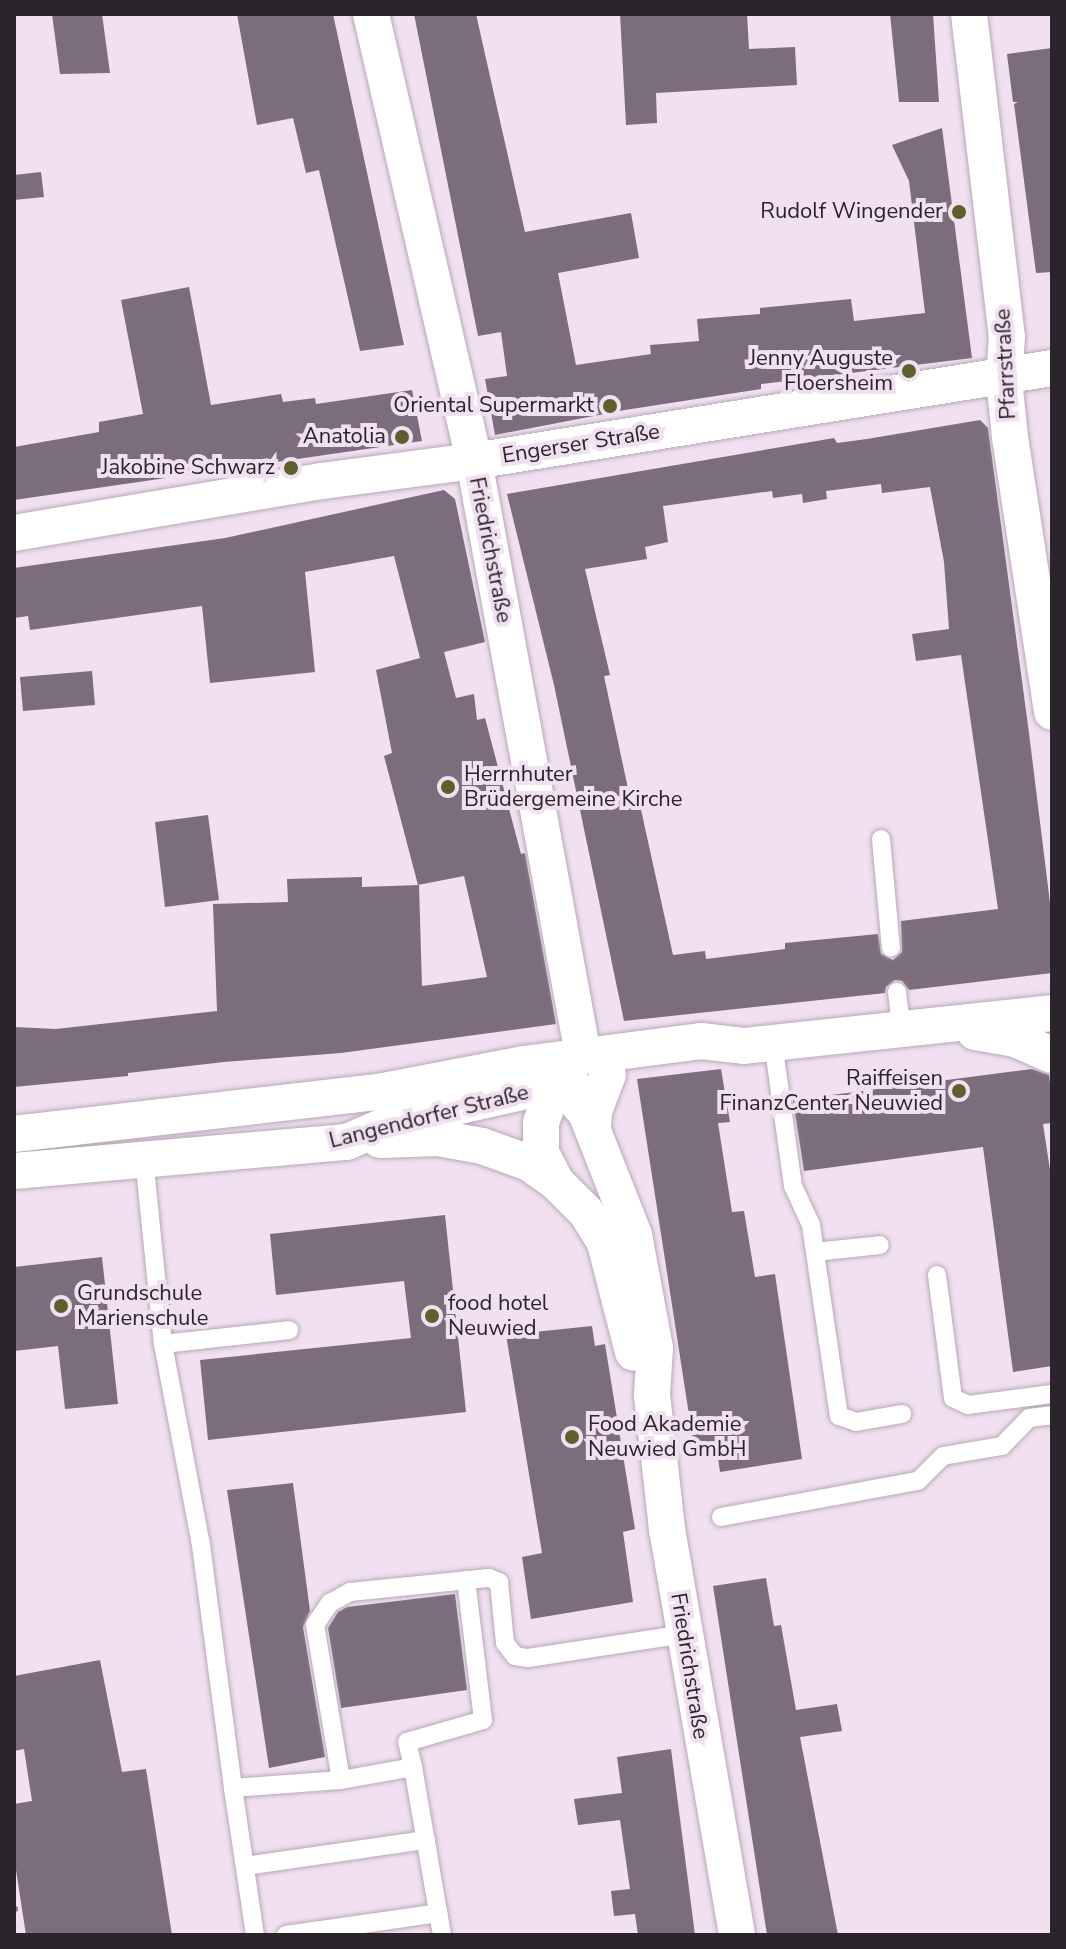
<!DOCTYPE html>
<meta charset="utf-8">
<style>
body{margin:0}
#map{position:relative;width:1066px;height:1949px;overflow:hidden;background:#f0e0f0;font-family:"Nunito Sans",sans-serif}
div>[style]{position:absolute}
.building>*{inset:0;background:#7c6d7c}
.path>*{height:5px;margin-top:-2.5px;transform-origin:0;background:repeating-linear-gradient(90deg,#887e88 0 4px,transparent 0 10px)}
.roads{filter:drop-shadow(0 0 2px #b8a8b8) drop-shadow(0 0 2px #b8a8b8)}
.lane>*{height:18px;margin:-9px;padding:0 9px;transform-origin:9px;border-radius:9px;background:#fff}
.street>*{height:36px;margin:-18px;padding:0 18px;transform-origin:18px;border-radius:18px;background:#fff}
.dots>*{width:22px;height:22px;translate:-50% -50%;box-sizing:border-box;border:4px solid #f0e0f0;border-radius:50%}
span{translate:-50% -50%;white-space:nowrap;text-align:center;line-height:1.15;-webkit-text-stroke:8px #f0e0f0;paint-order:stroke}
.poi-label{font-size:22px;color:#2b252b}
.right{translate:-100% -50%;text-align:right}
.left{translate:0 -50%;text-align:left}
.street-label{font-size:22px;color:#2b252b}
.frame{position:absolute;inset:0;border:16px solid #2b252b;pointer-events:none}
</style>
<div id="map">
<div class="building">
<div style="clip-path:polygon(52px 14px,102px 14px,110px 73px,60px 74px)"></div>
<div style="clip-path:polygon(237px 14px,333px 14px,404px 345px,360px 351px,319px 170px,306px 173px,293px 118px,257px 125px)"></div>
<div style="clip-path:polygon(414px 14px,476px 14px,525px 232px,631px 213px,639px 258px,558px 273px,576px 365px,651px 354px,650px 345px,699px 341px,697px 319px,760px 314px,760px 308px,851px 299px,854px 321px,925px 313px,909px 181px,892px 145px,942px 128px,972px 358px,761px 384px,761px 389px,625px 410px,495px 435px,485px 379px,507px 376px,501px 332px,478px 336px)"></div>
<div style="clip-path:polygon(620px 14px,747px 14px,749px 49px,795px 47px,797px 85px,656px 93px,657px 123px,626px 125px)"></div>
<div style="clip-path:polygon(890px 14px,933px 14px,939px 102px,899px 102px)"></div>
<div style="clip-path:polygon(1052px 48px,1052px 272px,1036px 273px,1014px 104px,1018px 102px,1013px 102px,1007px 54px)"></div>
<div style="clip-path:polygon(41px 172px,44px 197px,14px 200px,14px 175px)"></div>
<div style="clip-path:polygon(189px 287px,211px 405px,281px 394px,283px 402px,315px 398px,316px 404px,412px 390px,422px 441px,14px 500px,14px 447px,99px 432px,99px 422px,143px 414px,121px 300px)"></div>
<div style="clip-path:polygon(evenodd,980px 420px,988px 428px,1029px 733px,1052px 919px,1052px 973px,909px 990px,902px 981px,895px 980px,886px 987px,885px 993px,624px 1021px,554px 685px,507px 494px,834px 438px,837px 443px,867px 439px,980px 420px,881px 484px,882px 493px,930px 487px,944px 562px,949px 629px,912px 634px,916px 661px,961px 655px,998px 909px,901px 921px,902px 952px,893px 960px,881px 954px,878px 934px,785px 943px,785px 949px,706px 959px,705px 951px,673px 955px,638px 796px,630px 798px,604px 676px,610px 675px,585px 569px,647px 559px,645px 547px,668px 542px,663px 506px,772px 491px,773px 498px,802px 494px,803px 503px,827px 499px,826px 491px,881px 484px)"></div>
<div style="clip-path:polygon(444px 490px,455px 499px,485px 642px,444px 652px,456px 698px,474px 694px,477px 720px,485px 718px,521px 854px,525px 853px,556px 1024px,341px 1053px,224px 1062px,128px 1073px,128px 1076px,14px 1087px,14px 1027px,56px 1029px,217px 1011px,213px 904px,288px 902px,287px 879px,362px 877px,362px 887px,419px 885px,422px 986px,487px 977px,464px 876px,418px 885px,384px 756px,392px 753px,376px 670px,420px 658px,394px 556px,305px 572px,315px 672px,210px 683px,202px 606px,30px 630px,28px 616px,14px 618px,14px 568px,225px 538px)"></div>
<div style="clip-path:polygon(92px 671px,95px 705px,23px 711px,20px 677px)"></div>
<div style="clip-path:polygon(208px 815px,219px 900px,165px 907px,155px 822px)"></div>
<div style="clip-path:polygon(721px 1069px,730px 1122px,718px 1123px,732px 1212px,744px 1211px,755px 1277px,775px 1274px,802px 1459px,720px 1472px,716px 1444px,694px 1447px,637px 1079px)"></div>
<div style="clip-path:polygon(1032px 1069px,1049px 1075px,1052px 1098px,1052px 1123px,1043px 1124px,1052px 1183px,1052px 1366px,1013px 1372px,983px 1147px,804px 1171px,793px 1100px)"></div>
<div style="clip-path:polygon(445px 1215px,466px 1412px,208px 1440px,200px 1360px,411px 1338px,404px 1281px,276px 1295px,270px 1234px)"></div>
<div style="clip-path:polygon(102px 1257px,118px 1404px,65px 1409px,58px 1346px,14px 1351px,14px 1267px)"></div>
<div style="clip-path:polygon(592px 1326px,595px 1346px,605px 1344px,635px 1529px,623px 1532px,633px 1602px,531px 1619px,522px 1557px,542px 1553px,506px 1335px)"></div>
<div style="clip-path:polygon(293px 1483px,310px 1611px,303px 1627px,325px 1757px,269px 1768px,227px 1490px)"></div>
<div style="clip-path:polygon(766px 1578px,774px 1626px,781px 1625px,796px 1710px,837px 1704px,842px 1731px,800px 1737px,838px 1935px,767px 1935px,713px 1586px)"></div>
<div style="clip-path:polygon(455px 1594px,467px 1690px,341px 1708px,328px 1628px,338px 1612px,347px 1607px)"></div>
<div style="clip-path:polygon(100px 1660px,122px 1772px,146px 1769px,172px 1935px,26px 1935px,14px 1857px,14px 1804px,32px 1801px,24px 1749px,14px 1751px,14px 1676px)"></div>
<div style="clip-path:polygon(671px 1749px,695px 1935px,638px 1935px,635px 1914px,614px 1916px,611px 1891px,630px 1889px,620px 1820px,578px 1825px,574px 1799px,622px 1793px,617px 1757px)"></div>
</div>
<div class="path">
<div style="left:14px;top:1909px;width:8px;rotate:-14deg"></div>
</div>
<div class="roads">
<div class="lane">
<div style="left:881px;top:839px;width:109px;rotate:84.8deg"></div>
<div style="left:897px;top:992px;width:35px;rotate:83deg"></div>
<div style="left:773px;top:1042px;width:145px;rotate:82.1deg"></div>
<div style="left:793px;top:1186px;width:43px;rotate:65.2deg"></div>
<div style="left:811px;top:1225px;width:193px;rotate:81.7deg"></div>
<div style="left:839px;top:1416px;width:18px;rotate:19deg"></div>
<div style="left:856px;top:1422px;width:47px;rotate:-9.9deg"></div>
<div style="left:144px;top:1158px;width:187px;rotate:84.2deg"></div>
<div style="left:163px;top:1344px;width:127px;rotate:-6.3deg"></div>
<div style="left:815px;top:1252px;width:65px;rotate:-6.1deg"></div>
<div style="left:937px;top:1275px;width:124px;rotate:82.6deg"></div>
<div style="left:953px;top:1398px;width:17px;rotate:25deg"></div>
<div style="left:968px;top:1405px;width:85px;rotate:-7.5deg"></div>
<div style="left:163px;top:1344px;width:205px;rotate:79.3deg"></div>
<div style="left:201px;top:1545px;width:245px;rotate:82.5deg"></div>
<div style="left:233px;top:1788px;width:108px;rotate:-4.2deg"></div>
<div style="left:341px;top:1780px;width:73px;rotate:-10.2deg"></div>
<div style="left:413px;top:1767px;width:26px;rotate:-103deg"></div>
<div style="left:407px;top:1742px;width:79px;rotate:-16.1deg"></div>
<div style="left:483px;top:1720px;width:141px;rotate:-96.9deg"></div>
<div style="left:721px;top:1517px;width:200px;rotate:-10.4deg"></div>
<div style="left:918px;top:1481px;width:35px;rotate:-45deg"></div>
<div style="left:943px;top:1456px;width:60px;rotate:-9.6deg"></div>
<div style="left:1002px;top:1446px;width:39px;rotate:-46deg"></div>
<div style="left:1029px;top:1418px;width:23px;rotate:-7deg"></div>
<div style="left:413px;top:1767px;width:170px;rotate:80.2deg"></div>
<div style="left:341px;top:1780px;width:157px;rotate:-99.5deg"></div>
<div style="left:315px;top:1625px;width:27px;rotate:-56deg"></div>
<div style="left:330px;top:1603px;width:23px;rotate:-29deg"></div>
<div style="left:350px;top:1592px;width:140px;rotate:-5.8deg"></div>
<div style="left:489px;top:1578px;width:11px;rotate:22deg"></div>
<div style="left:499px;top:1582px;width:61px;rotate:84.4deg"></div>
<div style="left:505px;top:1643px;width:16px;rotate:52deg"></div>
<div style="left:515px;top:1656px;width:13px;rotate:9deg"></div>
<div style="left:528px;top:1658px;width:158px;rotate:-8.7deg"></div>
<div style="left:233px;top:1788px;width:149px;rotate:81.5deg"></div>
<div style="left:245px;top:1866px;width:183px;rotate:-8.2deg"></div>
<div style="left:286px;top:1935px;width:154px;rotate:-8.2deg"></div>
</div>
<div class="street">
<div style="left:371px;top:14px;width:459px;rotate:77deg"></div>
<div style="left:474px;top:461px;width:604px;rotate:79.6deg"></div>
<div style="left:969px;top:14px;width:325px;rotate:83.3deg"></div>
<div style="left:1007px;top:337px;width:42px;rotate:94.1deg"></div>
<div style="left:1004px;top:379px;width:58px;rotate:84.1deg"></div>
<div style="left:1010px;top:437px;width:278px;rotate:81.3deg"></div>
<div style="left:14px;top:533px;width:312px;rotate:-9.6deg"></div>
<div style="left:322px;top:481px;width:153px;rotate:-7.5deg"></div>
<div style="left:474px;top:461px;width:585px;rotate:-9.14deg"></div>
<div style="left:975px;top:1032px;width:41px;rotate:9.9deg"></div>
<div style="left:1015px;top:1039px;width:40px;rotate:23.4deg"></div>
<div style="left:524px;top:1064px;width:41px;rotate:27.8deg"></div>
<div style="left:560px;top:1083px;width:40px;rotate:49deg"></div>
<div style="left:586px;top:1113px;width:131px;rotate:68.5deg"></div>
<div style="left:634px;top:1235px;width:115px;rotate:79.5deg"></div>
<div style="left:655px;top:1348px;width:47px;rotate:93.7deg"></div>
<div style="left:652px;top:1395px;width:135px;rotate:83.6deg"></div>
<div style="left:667px;top:1529px;width:412px;rotate:80.2deg"></div>
<div style="left:593px;top:1128px;width:17px;rotate:-87deg"></div>
<div style="left:594px;top:1111px;width:39px;rotate:-69deg"></div>
<div style="left:14px;top:1134px;width:366px;rotate:-6.6deg"></div>
<div style="left:378px;top:1092px;width:149px;rotate:-10.9deg"></div>
<div style="left:524px;top:1064px;width:178px;rotate:-7.4deg"></div>
<div style="left:701px;top:1041px;width:43px;rotate:6.6deg"></div>
<div style="left:744px;top:1046px;width:310px;rotate:-6.1deg"></div>
<div style="left:380px;top:1140px;width:58px;rotate:-2deg"></div>
<div style="left:438px;top:1138px;width:45px;rotate:10.3deg"></div>
<div style="left:482px;top:1146px;width:50px;rotate:19.9deg"></div>
<div style="left:529px;top:1163px;width:33px;rotate:35deg"></div>
<div style="left:556px;top:1182px;width:42px;rotate:45deg"></div>
<div style="left:586px;top:1212px;width:36px;rotate:58deg"></div>
<div style="left:605px;top:1243px;width:113px;rotate:75.6deg"></div>
<div style="left:14px;top:1171px;width:334px;rotate:-5deg"></div>
<div style="left:347px;top:1142px;width:55px;rotate:-23.7deg"></div>
<div style="left:397px;top:1120px;width:178px;rotate:-12.6deg"></div>
<div style="left:556px;top:1182px;width:34px;rotate:-117deg"></div>
<div style="left:541px;top:1152px;width:29px;rotate:-90deg"></div>
<div style="left:541px;top:1123px;width:24px;rotate:-71deg"></div>
<div style="left:549px;top:1100px;width:36px;rotate:-58deg"></div>
</div>
</div>
<div class="dots">
<div style="left:959px;top:212px;background:#5d5f2d"></div>
<div style="left:909px;top:371px;background:#5d5f2d"></div>
<div style="left:610px;top:406px;background:#5d5f2d"></div>
<div style="left:402px;top:437px;background:#5d5f2d"></div>
<div style="left:291px;top:468px;background:#5d5f2d"></div>
<div style="left:448px;top:787px;background:#5d5f2d"></div>
<div style="left:959px;top:1091px;background:#5d5f2d"></div>
<div style="left:61px;top:1306px;background:#5d5f2d"></div>
<div style="left:432px;top:1316px;background:#5d5f2d"></div>
<div style="left:572px;top:1437px;background:#5d5f2d"></div>
</div>
<div class="poi-label">
<span class="right" style="left:943px;top:212px">Rudolf Wingender</span>
<span class="right" style="left:893px;top:371px">Jenny Auguste<br>Floersheim</span>
<span class="right" style="left:594px;top:406px">Oriental Supermarkt</span>
<span class="right" style="left:386px;top:437px">Anatolia</span>
<span class="right" style="left:275px;top:468px">Jakobine Schwarz</span>
<span class="left" style="left:464px;top:787px">Herrnhuter<br>Brüdergemeine Kirche</span>
<span class="right" style="left:943px;top:1091px">Raiffeisen<br>FinanzCenter Neuwied</span>
<span class="left" style="left:77px;top:1306px">Grundschule<br>Marienschule</span>
<span class="left" style="left:448px;top:1316px">food hotel<br>Neuwied</span>
<span class="left" style="left:588px;top:1437px">Food Akademie<br>Neuwied GmbH</span>
</div>
<div class="street-label">
<span style="left:1006px;top:364px;rotate:-93deg">Pfarrstraße</span>
<span style="left:581px;top:444px;rotate:-9deg">Engerser Straße</span>
<span style="left:490px;top:550px;rotate:79deg">Friedrichstraße</span>
<span style="left:429px;top:1117px;rotate:-14deg">Langendorfer Straße</span>
<span style="left:689px;top:1666px;rotate:81deg">Friedrichstraße</span>
</div>
<div class="frame"></div>
</div>
